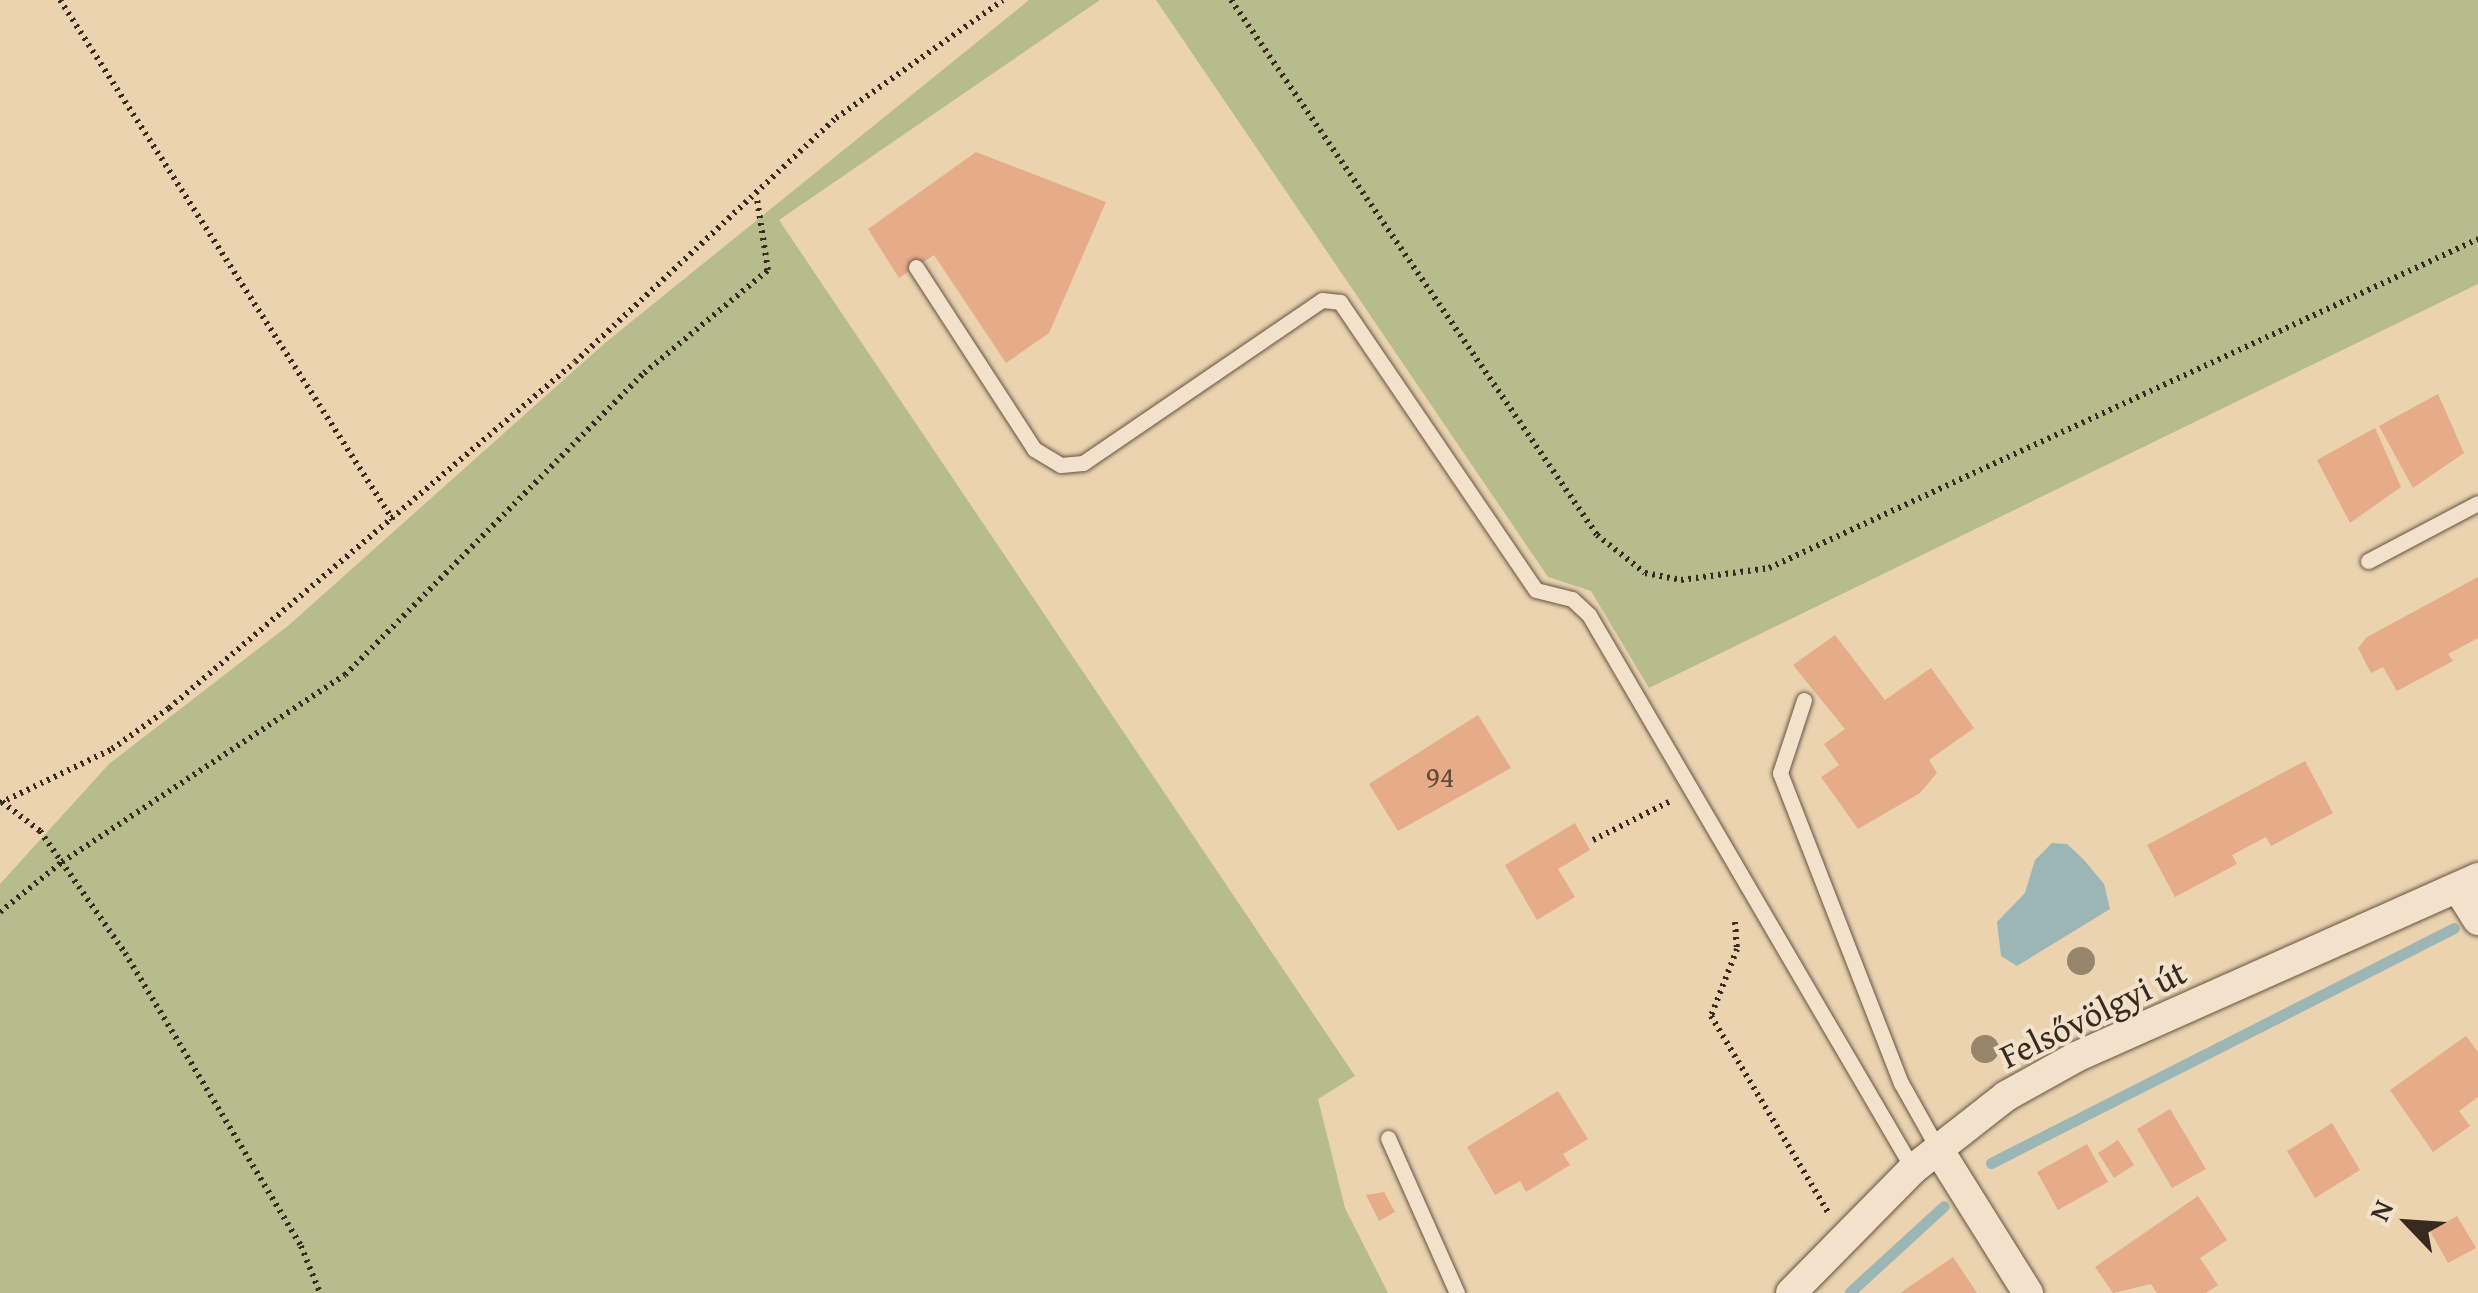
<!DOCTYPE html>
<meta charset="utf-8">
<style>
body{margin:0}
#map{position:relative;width:2478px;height:1293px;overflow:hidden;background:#ebd3b0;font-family:"Gentium Book Plus",serif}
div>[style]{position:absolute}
.green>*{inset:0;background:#b6bc8c}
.water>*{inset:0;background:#9bb6b5}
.stream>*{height:11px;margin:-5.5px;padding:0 5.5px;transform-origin:5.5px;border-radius:5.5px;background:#9bb6b5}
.building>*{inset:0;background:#e6ab89}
.path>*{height:6px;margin-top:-3px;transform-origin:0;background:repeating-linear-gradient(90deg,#382a1f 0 2.5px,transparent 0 7.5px)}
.roads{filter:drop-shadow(0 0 2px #655443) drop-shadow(0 0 2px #655443)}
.lane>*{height:15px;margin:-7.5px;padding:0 7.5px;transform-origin:7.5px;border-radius:7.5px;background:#f2e2cc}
.street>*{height:30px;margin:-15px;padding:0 15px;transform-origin:15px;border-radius:15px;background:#f2e2cc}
.trees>*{width:28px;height:28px;margin:-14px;border-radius:50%;background:#96866c}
span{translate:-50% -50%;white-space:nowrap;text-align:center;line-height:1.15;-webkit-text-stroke:8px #f2e2cc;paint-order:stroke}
.number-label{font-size:30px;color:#644a3a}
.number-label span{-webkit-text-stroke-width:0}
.street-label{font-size:35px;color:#382a1f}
.north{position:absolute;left:2358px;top:1173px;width:100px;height:100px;-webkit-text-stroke:8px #f2e2cc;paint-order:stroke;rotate:295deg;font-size:28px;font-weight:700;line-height:40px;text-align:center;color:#382a1f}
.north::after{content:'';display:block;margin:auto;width:35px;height:45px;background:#382a1f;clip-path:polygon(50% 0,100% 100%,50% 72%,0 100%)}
</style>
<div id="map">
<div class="green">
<div style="clip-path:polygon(1029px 0,1100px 0,779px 220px,1355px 1076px,1318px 1099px,1345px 1208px,1388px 1293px,0 1293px,0 884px,109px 764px,289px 625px,605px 343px)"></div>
<div style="clip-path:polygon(1156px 0,2478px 0,2478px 284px,1649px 688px,1591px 591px,1548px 577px)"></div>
</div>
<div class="water">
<div style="clip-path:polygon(2052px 843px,2067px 844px,2084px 860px,2104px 884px,2110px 909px,2017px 966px,2001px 956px,1997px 922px,2025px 893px,2035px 860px)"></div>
</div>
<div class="stream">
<div style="left:1991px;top:1163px;width:519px;rotate:-26.91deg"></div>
<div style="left:1850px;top:1292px;width:127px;rotate:-42.5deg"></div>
</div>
<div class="building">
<div style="clip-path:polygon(976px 152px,1106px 202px,1049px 333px,1006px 363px,934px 255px,899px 278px,868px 229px)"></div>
<div style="clip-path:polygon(2438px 394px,2464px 453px,2413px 488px,2379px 426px)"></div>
<div style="clip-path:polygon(2375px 428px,2401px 487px,2350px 523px,2317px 460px)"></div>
<div style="clip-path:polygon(2478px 577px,2478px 638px,2448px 654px,2453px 661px,2397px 691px,2383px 667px,2371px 673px,2358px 648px,2367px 637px)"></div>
<div style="clip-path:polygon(1835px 635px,1885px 700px,1931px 668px,1974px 728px,1929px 760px,1937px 773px,1920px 793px,1858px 829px,1821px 777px,1839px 765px,1824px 744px,1845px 729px,1793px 665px)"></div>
<div style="clip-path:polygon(1478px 715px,1511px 768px,1398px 831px,1369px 784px)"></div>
<div style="clip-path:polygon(2305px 761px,2333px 813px,2271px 846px,2266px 837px,2232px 855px,2237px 864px,2175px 897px,2147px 845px)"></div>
<div style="clip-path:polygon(1575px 823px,1590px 850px,1558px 869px,1575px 897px,1537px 920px,1505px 865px)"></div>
<div style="clip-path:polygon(2466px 1036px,2478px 1052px,2478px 1097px,2459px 1111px,2470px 1126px,2433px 1152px,2390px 1090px)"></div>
<div style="clip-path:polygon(1558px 1091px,1588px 1139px,1563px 1154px,1570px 1165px,1526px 1192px,1520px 1181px,1495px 1195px,1467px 1147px)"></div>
<div style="clip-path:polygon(2170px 1109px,2206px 1169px,2172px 1188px,2137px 1129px)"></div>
<div style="clip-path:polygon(2332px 1123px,2360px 1170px,2315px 1198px,2287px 1151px)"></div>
<div style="clip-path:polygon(2118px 1140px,2134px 1165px,2114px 1178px,2098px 1153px)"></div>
<div style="clip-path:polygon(2087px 1144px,2108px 1182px,2058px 1210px,2037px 1172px)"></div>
<div style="clip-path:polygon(1384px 1192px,1395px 1212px,1379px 1221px,1366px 1195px)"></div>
<div style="clip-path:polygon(2198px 1196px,2227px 1240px,2200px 1258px,2218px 1285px,2206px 1293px,2157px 1293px,2151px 1284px,2113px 1293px,2095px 1267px)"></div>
<div style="clip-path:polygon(2457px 1216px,2476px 1248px,2448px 1263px,2430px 1231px)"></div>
<div style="clip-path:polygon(1953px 1257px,1977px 1293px,1900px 1293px)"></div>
</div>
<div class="path">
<div style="left:60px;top:0;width:617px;rotate:57.37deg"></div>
<div style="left:1231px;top:0;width:648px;rotate:55.62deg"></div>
<div style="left:1597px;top:535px;width:61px;rotate:38.4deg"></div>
<div style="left:1645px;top:573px;width:37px;rotate:11deg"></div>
<div style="left:1681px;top:580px;width:89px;rotate:-7.8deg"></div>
<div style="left:1769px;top:568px;width:782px;rotate:-24.89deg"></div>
<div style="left:2px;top:802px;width:48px;rotate:37.3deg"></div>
<div style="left:40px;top:831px;width:149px;rotate:55.1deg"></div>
<div style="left:125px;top:953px;width:342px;rotate:59deg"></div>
<div style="left:301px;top:1246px;width:51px;rotate:68deg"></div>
<div style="left:0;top:803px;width:124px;rotate:-25.7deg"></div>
<div style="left:112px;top:749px;width:70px;rotate:-35.7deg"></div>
<div style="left:169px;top:708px;width:533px;rotate:-40.44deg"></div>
<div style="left:575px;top:362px;width:357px;rotate:-43.1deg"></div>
<div style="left:836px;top:118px;width:204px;rotate:-35.2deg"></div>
<div style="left:1593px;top:840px;width:85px;rotate:-26.6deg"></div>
<div style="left:0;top:912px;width:80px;rotate:-38.9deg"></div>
<div style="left:62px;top:862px;width:339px;rotate:-33.5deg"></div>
<div style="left:345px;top:675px;width:425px;rotate:-45.3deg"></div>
<div style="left:644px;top:373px;width:161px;rotate:-39.7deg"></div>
<div style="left:768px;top:270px;width:72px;rotate:-98.8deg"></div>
<div style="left:1735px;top:922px;width:27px;rotate:86deg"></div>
<div style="left:1737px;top:949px;width:72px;rotate:111.2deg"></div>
<div style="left:1711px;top:1016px;width:228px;rotate:59.2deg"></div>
</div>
<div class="roads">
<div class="lane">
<div style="left:916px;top:267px;width:217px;rotate:57deg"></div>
<div style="left:1034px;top:449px;width:31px;rotate:31deg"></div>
<div style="left:1061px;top:465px;width:22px;rotate:-5deg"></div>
<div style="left:1083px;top:463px;width:289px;rotate:-34.3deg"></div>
<div style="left:1322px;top:300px;width:18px;rotate:6deg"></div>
<div style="left:1340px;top:302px;width:348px;rotate:55.8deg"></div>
<div style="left:1536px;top:590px;width:37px;rotate:14deg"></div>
<div style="left:1572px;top:599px;width:23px;rotate:43deg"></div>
<div style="left:1589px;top:615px;width:642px;rotate:59.68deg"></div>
<div style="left:2368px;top:561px;width:124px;rotate:-27.8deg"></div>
<div style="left:1804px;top:700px;width:77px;rotate:108.2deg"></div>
<div style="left:1780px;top:773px;width:333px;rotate:68.7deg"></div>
<div style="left:1901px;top:1083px;width:76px;rotate:60.7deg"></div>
<div style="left:1388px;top:1138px;width:170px;rotate:66deg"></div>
</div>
<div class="street">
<div style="left:2458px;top:888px;width:38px;rotate:58deg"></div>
<div style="left:1938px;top:1149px;width:170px;rotate:58deg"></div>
<div style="left:1791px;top:1293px;width:174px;rotate:-45.5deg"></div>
<div style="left:1913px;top:1169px;width:118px;rotate:-38.1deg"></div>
<div style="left:2006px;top:1096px;width:80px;rotate:-29.1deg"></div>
<div style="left:2076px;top:1057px;width:440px;rotate:-24deg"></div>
</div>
</div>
<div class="trees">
<div style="left:2081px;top:961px"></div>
<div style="left:1985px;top:1049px"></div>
</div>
<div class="number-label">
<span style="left:1440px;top:776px">94</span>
</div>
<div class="street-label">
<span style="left:2093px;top:1014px;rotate:-26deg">Felsővölgyi út</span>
</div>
<div class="north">N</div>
</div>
